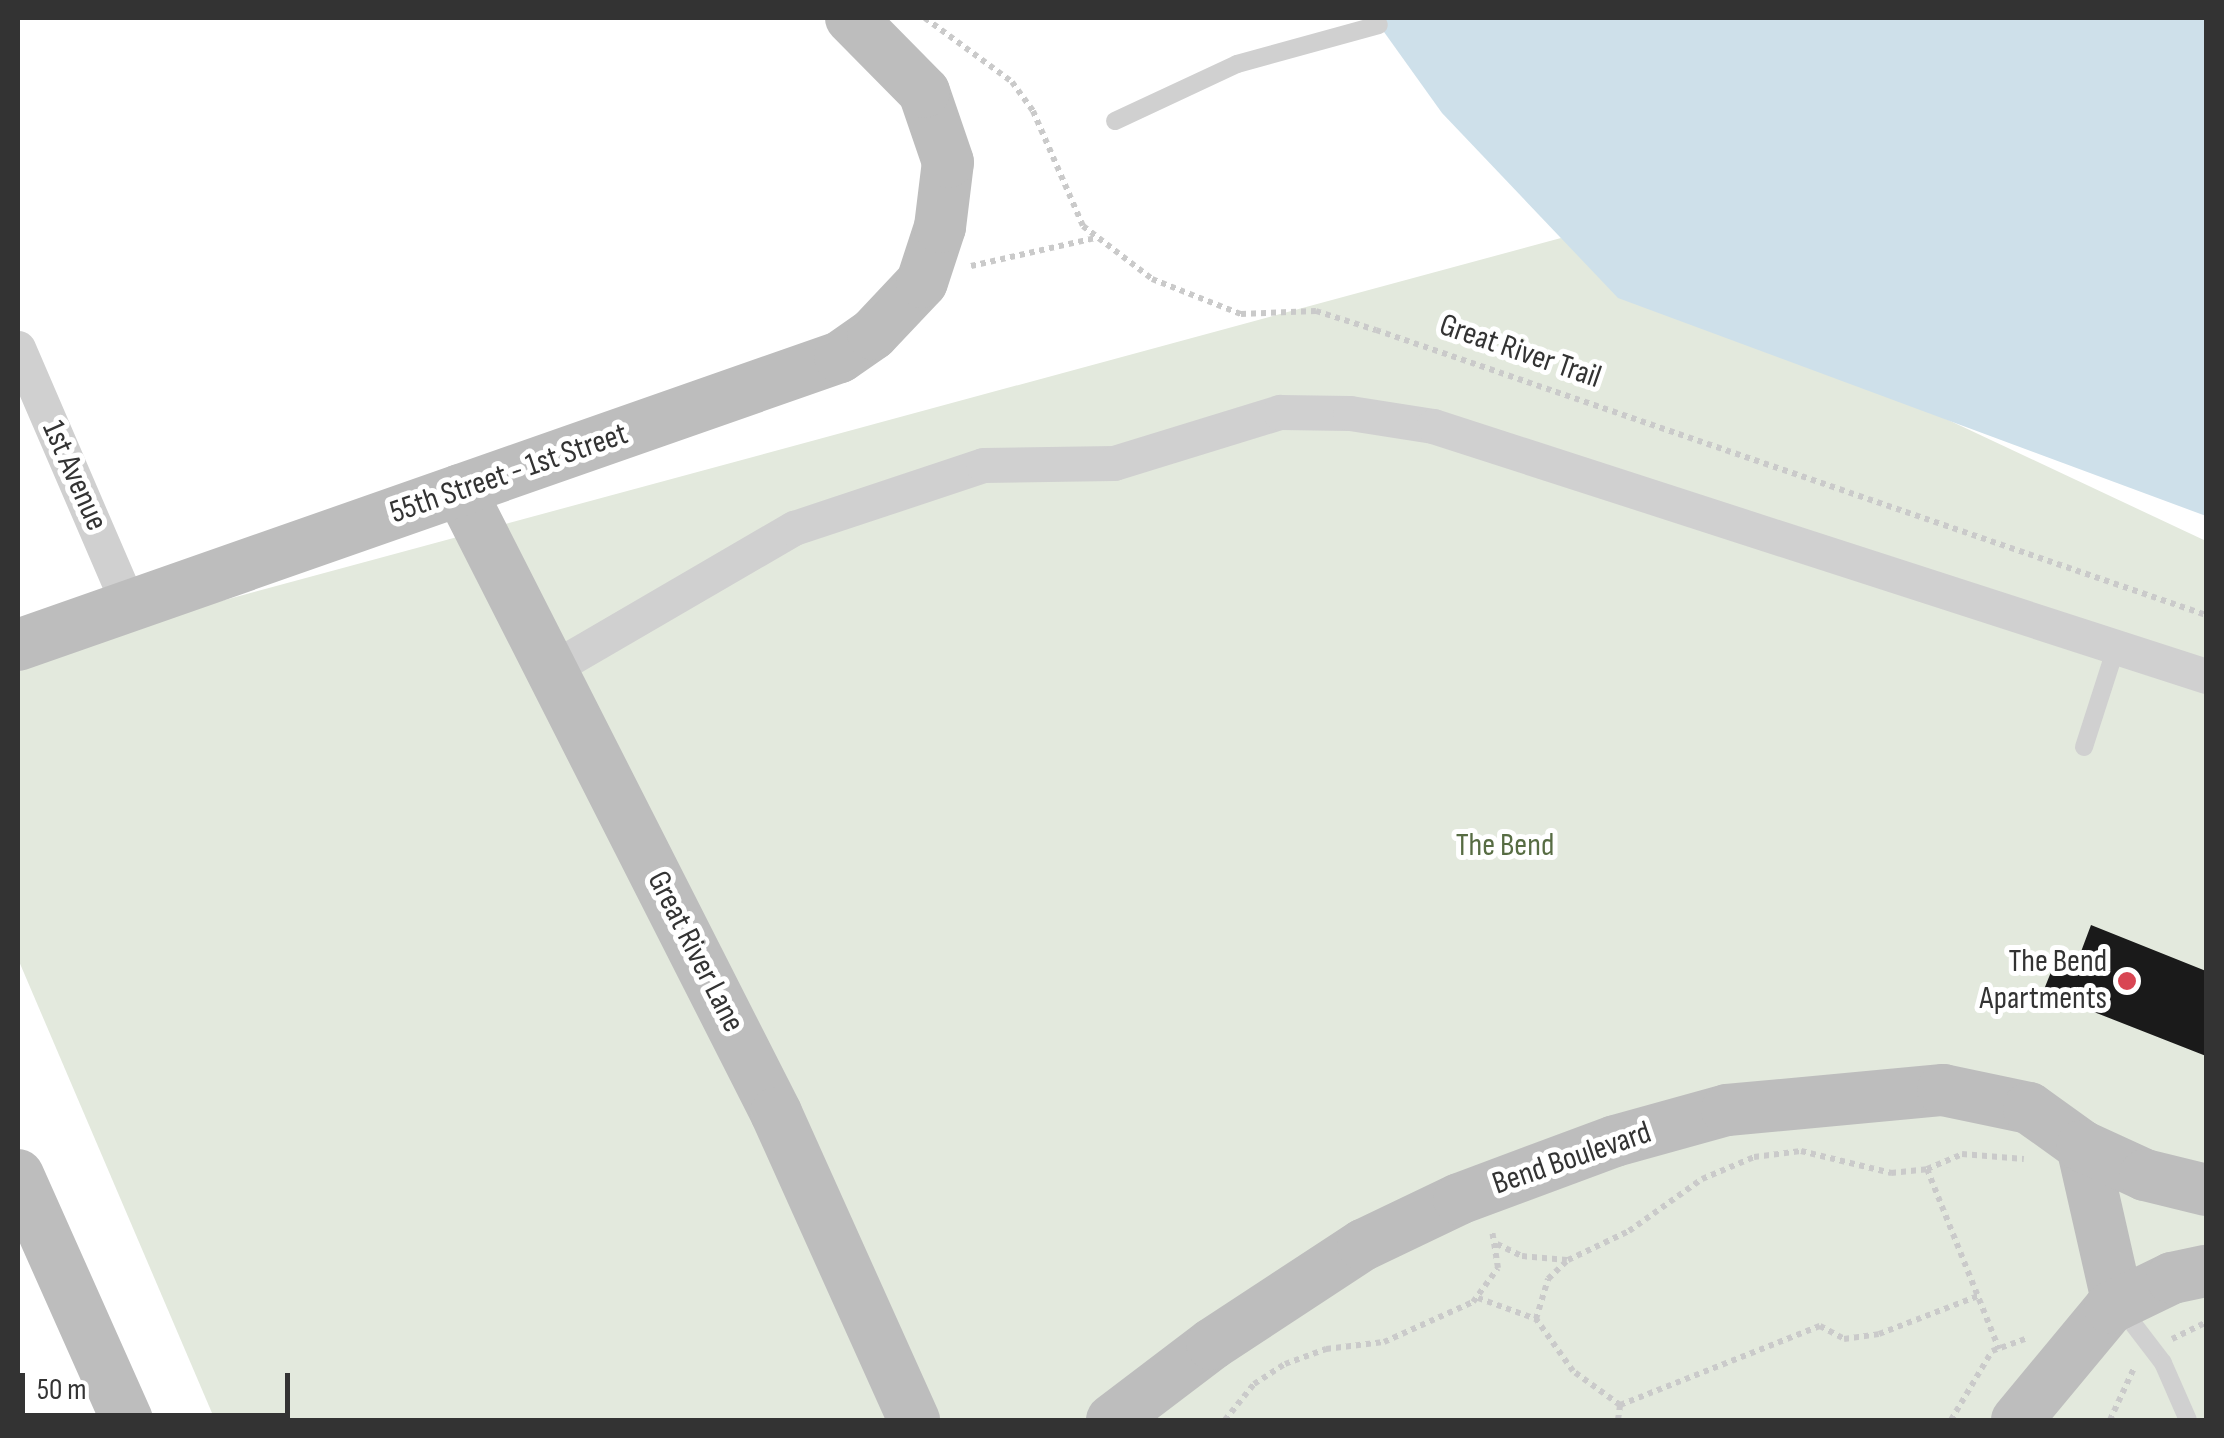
<!DOCTYPE html>
<style>
body{margin:0}
#map{position:relative;width:2224px;height:1438px;overflow:hidden;background:#fff;font-family:"Sofia Sans Condensed",sans-serif}
div>[style]{position:absolute}
.green>*{inset:0;background:#e3e9dd}
.water>*{inset:0;background:#cee0ea}
.building>*{inset:0;background:#1a1a1a}
.path>*{height:6px;margin-top:-3px;transform-origin:0;background:repeating-linear-gradient(90deg,#cacaca 0 5px,transparent 0 10px)}
.lane>*{height:18px;margin:-9px;padding:0 9px;transform-origin:9px;border-radius:9px;background:#d0d0d0}
.street>*{height:35px;margin:-17.5px;padding:0 17.5px;transform-origin:17.5px;border-radius:17.5px;background:#d0d0d0}
.secondary>*{height:52px;margin:-26px;padding:0 26px;transform-origin:26px;border-radius:26px;background:#bdbdbd}
.dots>*{width:28px;height:28px;translate:-50% -50%;box-sizing:border-box;border:5px solid #fff;border-radius:50%}
span{translate:-50% -50%;white-space:nowrap;text-align:center;line-height:1.15;-webkit-text-stroke:10px #fff;paint-order:stroke}
.street-label{font-size:32px;color:#333}
.park-label{font-size:32px;color:#576c43}
.poi-label{font-size:32px;color:#333}
.right{translate:-100% -50%;text-align:right}
.frame{position:absolute;inset:0;border:20px solid #333;pointer-events:none}
.scale{position:absolute;left:20px;top:1373px;width:270px;height:45px;box-sizing:border-box;border:5px solid #333;border-top:0;padding-left:12px;font-size:30px;line-height:35px;white-space:nowrap;color:#333;-webkit-text-stroke:8px #fff;paint-order:stroke}
</style>
<div id="map">
<div class="green">
<div style="clip-path:polygon(1561px 238px,2206px 541px,2206px 1420px,215px 1420px,18px 959px,18px 656px)"></div>
</div>
<div class="water">
<div style="clip-path:polygon(1374px 18px,2206px 18px,2206px 516px,1618px 298px,1442px 113px)"></div>
</div>
<div class="building">
<div style="clip-path:polygon(2091px 925px,2206px 971px,2206px 1056px,2043px 992px,2057px 957px,2076px 965px)"></div>
</div>
<div class="path">
<div style="left:925px;top:18px;width:108px;rotate:36.3deg"></div>
<div style="left:1012px;top:82px;width:36px;rotate:54deg"></div>
<div style="left:1033px;top:111px;width:125px;rotate:66.5deg"></div>
<div style="left:1083px;top:226px;width:87px;rotate:37.5deg"></div>
<div style="left:1152px;top:279px;width:96px;rotate:21.5deg"></div>
<div style="left:1241px;top:314px;width:75px;rotate:-2.3deg"></div>
<div style="left:1316px;top:311px;width:63px;rotate:17.6deg"></div>
<div style="left:1376px;top:330px;width:878px;rotate:18.95deg"></div>
<div style="left:971px;top:266px;width:127px;rotate:-12.7deg"></div>
<div style="left:1927px;top:1169px;width:194px;rotate:68.2deg"></div>
<div style="left:1497px;top:1244px;width:28px;rotate:26deg"></div>
<div style="left:1522px;top:1256px;width:45px;rotate:5.1deg"></div>
<div style="left:1478px;top:1298px;width:62px;rotate:19.9deg"></div>
<div style="left:2172px;top:1339px;width:37px;rotate:-26deg"></div>
<div style="left:1620px;top:1405px;width:215px;rotate:-21.6deg"></div>
<div style="left:1820px;top:1326px;width:27px;rotate:28deg"></div>
<div style="left:1844px;top:1339px;width:35px;rotate:-8deg"></div>
<div style="left:1879px;top:1334px;width:106px;rotate:-21deg"></div>
<div style="left:1225px;top:1420px;width:46px;rotate:-51.1deg"></div>
<div style="left:1254px;top:1384px;width:37px;rotate:-33deg"></div>
<div style="left:1285px;top:1364px;width:44px;rotate:-20.1deg"></div>
<div style="left:1326px;top:1349px;width:58px;rotate:-6.9deg"></div>
<div style="left:1384px;top:1342px;width:98px;rotate:-24.2deg"></div>
<div style="left:1473px;top:1302px;width:42px;rotate:-53.7deg"></div>
<div style="left:1498px;top:1268px;width:38px;rotate:-99deg"></div>
<div style="left:1618px;top:1420px;width:15px;rotate:-82deg"></div>
<div style="left:1620px;top:1405px;width:58px;rotate:-144.1deg"></div>
<div style="left:1573px;top:1371px;width:64px;rotate:-125.4deg"></div>
<div style="left:1536px;top:1319px;width:42px;rotate:-73.3deg"></div>
<div style="left:1548px;top:1279px;width:28px;rotate:-44deg"></div>
<div style="left:1568px;top:1260px;width:68px;rotate:-25.4deg"></div>
<div style="left:1629px;top:1231px;width:90px;rotate:-35.5deg"></div>
<div style="left:1702px;top:1179px;width:56px;rotate:-22.9deg"></div>
<div style="left:1754px;top:1157px;width:47px;rotate:-7.3deg"></div>
<div style="left:1801px;top:1151px;width:93px;rotate:13.7deg"></div>
<div style="left:1891px;top:1173px;width:36px;rotate:-6deg"></div>
<div style="left:1927px;top:1169px;width:38px;rotate:-23deg"></div>
<div style="left:1962px;top:1154px;width:62px;rotate:4.6deg"></div>
<div style="left:1951px;top:1420px;width:80px;rotate:-59.3deg"></div>
<div style="left:1992px;top:1351px;width:38px;rotate:-20deg"></div>
<div style="left:2110px;top:1420px;width:57px;rotate:-65.2deg"></div>
</div>
<div class="lane">
<div style="left:1115px;top:121px;width:135px;rotate:-25deg"></div>
<div style="left:1237px;top:64px;width:147px;rotate:-15.4deg"></div>
<div style="left:2084px;top:747px;width:108px;rotate:-72.2deg"></div>
<div style="left:2121px;top:1308px;width:69px;rotate:52.6deg"></div>
<div style="left:2163px;top:1363px;width:62px;rotate:66.3deg"></div>
</div>
<div class="street">
<div style="left:18px;top:348px;width:279px;rotate:66.7deg"></div>
<div style="left:548px;top:671px;width:285px;rotate:-30.2deg"></div>
<div style="left:794px;top:528px;width:199px;rotate:-18.4deg"></div>
<div style="left:983px;top:465px;width:131px;rotate:-0.9deg"></div>
<div style="left:1114px;top:463px;width:174px;rotate:-17.1deg"></div>
<div style="left:1280px;top:412px;width:70px;rotate:0.8deg"></div>
<div style="left:1350px;top:413px;width:84px;rotate:8.9deg"></div>
<div style="left:1433px;top:426px;width:812px;rotate:17.92deg"></div>
</div>
<div class="secondary">
<div style="left:460px;top:490px;width:699px;rotate:63.1deg"></div>
<div style="left:776px;top:1113px;width:337px;rotate:65.8deg"></div>
<div style="left:18px;top:645px;width:871px;rotate:-19.31deg"></div>
<div style="left:840px;top:357px;width:40px;rotate:-34.9deg"></div>
<div style="left:873px;top:334px;width:71px;rotate:-46.7deg"></div>
<div style="left:922px;top:282px;width:58px;rotate:-71.9deg"></div>
<div style="left:940px;top:227px;width:65px;rotate:-83deg"></div>
<div style="left:948px;top:162px;width:74px;rotate:-108.9deg"></div>
<div style="left:924px;top:92px;width:104px;rotate:-134.6deg"></div>
<div style="left:2082px;top:1146px;width:162px;rotate:77.2deg"></div>
<div style="left:18px;top:1175px;width:268px;rotate:66deg"></div>
<div style="left:1112px;top:1420px;width:126px;rotate:-37.2deg"></div>
<div style="left:1212px;top:1344px;width:181px;rotate:-33.3deg"></div>
<div style="left:1363px;top:1245px;width:106px;rotate:-25.6deg"></div>
<div style="left:1459px;top:1199px;width:166px;rotate:-20.4deg"></div>
<div style="left:1615px;top:1141px;width:116px;rotate:-15.5deg"></div>
<div style="left:1727px;top:1110px;width:217px;rotate:-5.3deg"></div>
<div style="left:1943px;top:1090px;width:88px;rotate:11.8deg"></div>
<div style="left:2029px;top:1108px;width:65px;rotate:35.6deg"></div>
<div style="left:2082px;top:1146px;width:69px;rotate:24.7deg"></div>
<div style="left:2145px;top:1175px;width:63px;rotate:13.8deg"></div>
<div style="left:2017px;top:1420px;width:146px;rotate:-50.3deg"></div>
<div style="left:2110px;top:1308px;width:69px;rotate:-25.8deg"></div>
<div style="left:2172px;top:1278px;width:35px;rotate:-12deg"></div>
</div>
<div class="dots">
<div style="left:2127px;top:981px;background:#d84653"></div>
</div>
<div class="street-label">
<span style="left:1520px;top:352px;rotate:19deg">Great River Trail</span>
<span style="left:509px;top:474px;rotate:-19deg">55th Street - 1st Street</span>
<span style="left:74px;top:476px;rotate:66deg">1st Avenue</span>
<span style="left:695px;top:952px;rotate:63deg">Great River Lane</span>
<span style="left:1572px;top:1159px;rotate:-19deg">Bend Boulevard</span>
</div>
<div class="park-label">
<span style="left:1505px;top:846px">The Bend</span>
</div>
<div class="poi-label">
<span class="right" style="left:2107px;top:981px">The Bend<br>Apartments</span>
</div>
<div class="frame"></div>
<div class="scale">50 m</div>
</div>
